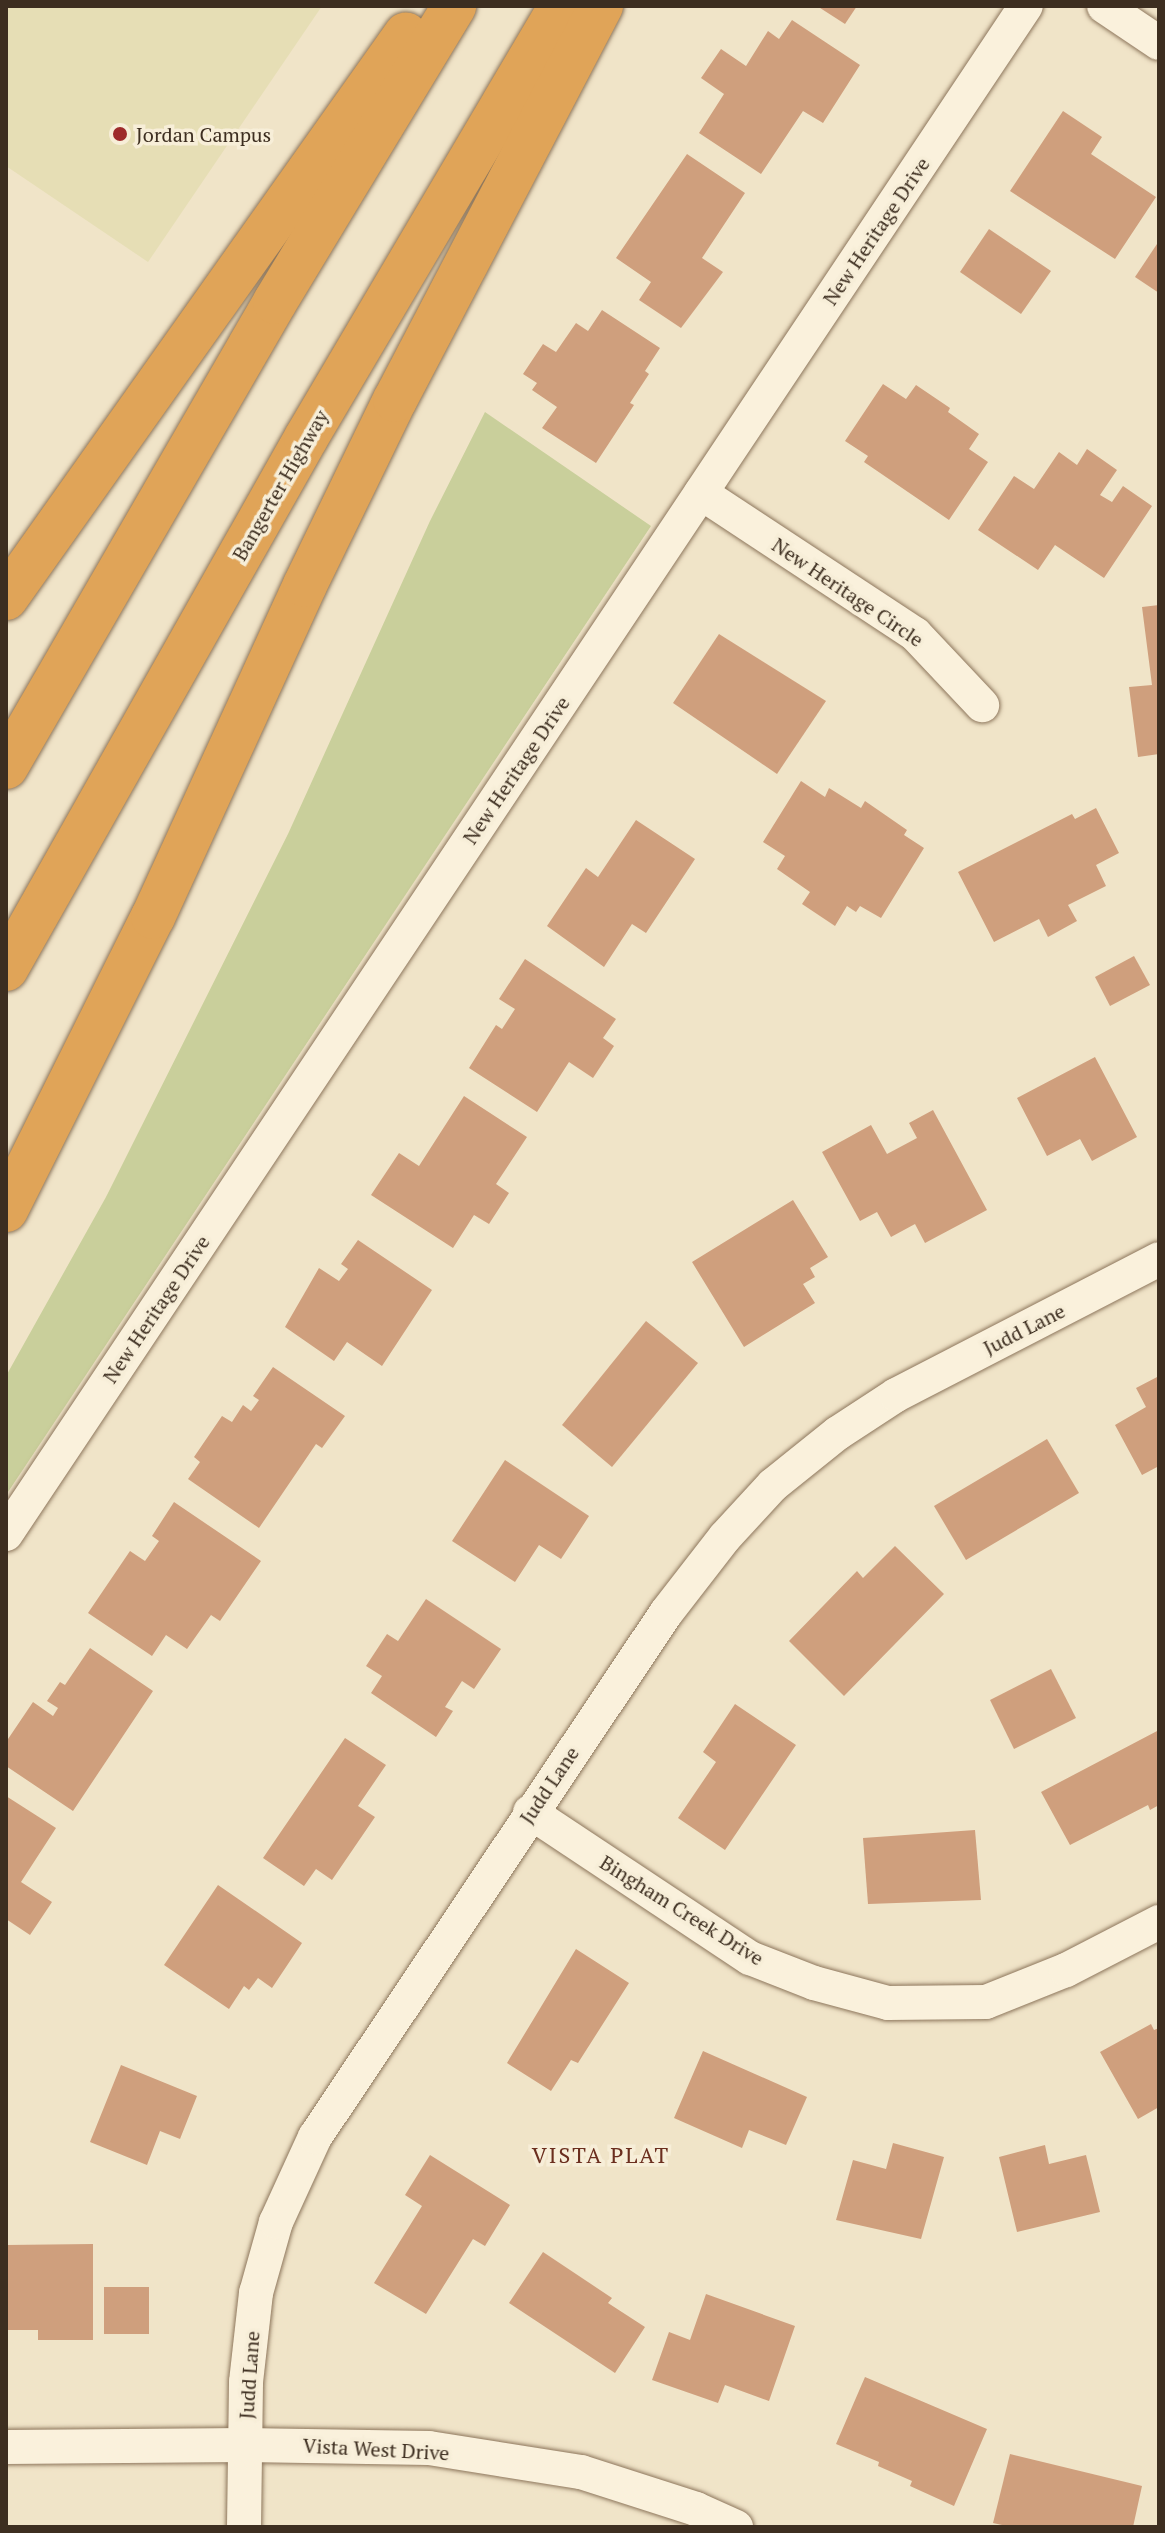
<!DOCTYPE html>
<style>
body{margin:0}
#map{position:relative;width:1165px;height:2533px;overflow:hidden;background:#f0e4c8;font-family:"PT Serif",serif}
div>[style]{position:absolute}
.farmland>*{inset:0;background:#e6deb5}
.green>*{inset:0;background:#c9cf9b}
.building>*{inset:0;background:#cf9f7d}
.roads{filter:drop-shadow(0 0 2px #8d765c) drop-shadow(0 0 2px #8d765c)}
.minor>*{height:34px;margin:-17px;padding:0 17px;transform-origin:17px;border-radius:17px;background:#faf1dc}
.motorway>*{height:44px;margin:-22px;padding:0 22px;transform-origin:22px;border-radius:22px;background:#e0a458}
.dots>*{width:22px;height:22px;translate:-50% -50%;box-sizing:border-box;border:4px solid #f7eed8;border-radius:50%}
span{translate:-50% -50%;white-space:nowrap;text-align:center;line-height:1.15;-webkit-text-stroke:7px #f7eed8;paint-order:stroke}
.poi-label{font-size:20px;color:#3d2e20}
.left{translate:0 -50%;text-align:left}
.street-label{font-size:20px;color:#3d2e20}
.neighbourhood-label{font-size:22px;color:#6b2e1e;letter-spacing:2px}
.frame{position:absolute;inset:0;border:8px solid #3d2e20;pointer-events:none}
</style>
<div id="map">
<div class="farmland">
<div style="clip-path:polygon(6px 6px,322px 6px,148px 262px,6px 166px)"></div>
</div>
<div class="green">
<div style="clip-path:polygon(485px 412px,651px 526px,6px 1495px,6px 1376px,106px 1197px,288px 834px,430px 521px)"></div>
</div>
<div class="building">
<div style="clip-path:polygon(817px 6px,857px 6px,845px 24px)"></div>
<div style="clip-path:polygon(792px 20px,860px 65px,823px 123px,803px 111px,761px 174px,699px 133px,724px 94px,701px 78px,721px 49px,746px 66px,768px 31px,779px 39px)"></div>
<div style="clip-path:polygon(1063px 111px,1102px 137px,1091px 154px,1156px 197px,1115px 259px,1010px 191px)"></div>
<div style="clip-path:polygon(687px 154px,745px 193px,702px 258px,723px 272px,681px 328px,639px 300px,651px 282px,616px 258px)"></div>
<div style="clip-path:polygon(989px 229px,1051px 271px,1021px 314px,960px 272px)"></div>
<div style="clip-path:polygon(1159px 241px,1159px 293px,1135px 277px)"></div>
<div style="clip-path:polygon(602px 310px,660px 348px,645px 371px,649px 374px,630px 403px,634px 405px,596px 463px,542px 428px,557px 407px,532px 390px,537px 383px,523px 374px,543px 344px,556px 352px,576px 323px,588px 331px)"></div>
<div style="clip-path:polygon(883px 384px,906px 399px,916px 385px,950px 408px,948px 412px,979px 434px,969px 449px,988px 462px,949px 520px,864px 462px,868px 456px,845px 441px)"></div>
<div style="clip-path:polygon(1087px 449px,1117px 470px,1100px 495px,1112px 502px,1123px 486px,1152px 506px,1104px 578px,1055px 545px,1038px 570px,978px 530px,1014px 476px,1034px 489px,1059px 452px,1077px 465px)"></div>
<div style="clip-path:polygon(1159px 605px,1159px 754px,1138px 757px,1129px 687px,1152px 685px,1142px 607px)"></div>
<div style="clip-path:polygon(719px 634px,826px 701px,777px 774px,673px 703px)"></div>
<div style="clip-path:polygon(801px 781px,825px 797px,829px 788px,861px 808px,865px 801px,907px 830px,904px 835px,924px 848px,881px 918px,860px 906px,856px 912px,847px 906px,835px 926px,802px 904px,810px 892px,777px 869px,785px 856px,763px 842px)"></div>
<div style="clip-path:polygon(1096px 808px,1119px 853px,1096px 865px,1106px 886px,1068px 905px,1077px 921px,1048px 937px,1039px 919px,994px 942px,958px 872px,1072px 814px,1075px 819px)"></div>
<div style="clip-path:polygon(636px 820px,695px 859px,646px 933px,632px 924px,604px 967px,547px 926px,586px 868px,598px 877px)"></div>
<div style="clip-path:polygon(1134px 956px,1150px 985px,1110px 1006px,1095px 977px)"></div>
<div style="clip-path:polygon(525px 959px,616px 1019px,603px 1038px,614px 1046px,593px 1078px,569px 1062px,537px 1112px,469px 1068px,496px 1025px,502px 1029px,515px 1009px,499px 999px)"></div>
<div style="clip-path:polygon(1095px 1057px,1137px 1137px,1092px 1161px,1080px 1139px,1047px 1156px,1017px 1098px)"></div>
<div style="clip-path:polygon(464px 1096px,527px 1137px,496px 1184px,509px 1193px,489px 1224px,474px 1215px,453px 1248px,371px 1195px,399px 1153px,419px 1166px)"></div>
<div style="clip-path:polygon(933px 1110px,987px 1210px,925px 1243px,915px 1224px,891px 1237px,877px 1212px,860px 1221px,822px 1152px,871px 1125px,887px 1154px,917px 1138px,909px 1123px)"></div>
<div style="clip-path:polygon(793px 1200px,828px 1257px,810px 1268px,815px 1277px,803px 1284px,815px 1303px,744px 1347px,692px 1262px)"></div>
<div style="clip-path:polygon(358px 1240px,432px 1290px,382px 1366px,347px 1342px,334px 1361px,285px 1327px,319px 1268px,339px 1281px,348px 1269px,341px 1264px)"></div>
<div style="clip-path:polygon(646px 1321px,698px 1363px,612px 1467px,562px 1425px)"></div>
<div style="clip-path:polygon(273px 1367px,345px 1416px,322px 1448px,316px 1444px,259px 1528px,188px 1479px,200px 1462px,194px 1457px,222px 1416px,232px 1422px,243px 1405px,251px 1411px,259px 1400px,253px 1396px)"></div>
<div style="clip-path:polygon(1159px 1376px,1159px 1466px,1142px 1475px,1115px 1425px,1146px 1407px,1136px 1388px)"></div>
<div style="clip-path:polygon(1047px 1439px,1079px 1493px,966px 1560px,934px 1506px)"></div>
<div style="clip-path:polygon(505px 1460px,589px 1516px,561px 1559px,539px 1545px,515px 1582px,452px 1541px)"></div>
<div style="clip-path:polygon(174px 1502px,261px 1561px,220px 1621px,211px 1615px,187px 1649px,166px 1635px,152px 1656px,88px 1613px,130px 1551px,145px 1561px,159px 1541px,152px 1536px)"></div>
<div style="clip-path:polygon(895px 1546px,944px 1594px,844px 1696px,789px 1641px,857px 1571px,863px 1578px)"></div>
<div style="clip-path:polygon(426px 1599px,501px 1649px,474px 1689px,462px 1681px,445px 1707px,453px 1711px,436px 1737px,371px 1693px,382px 1676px,366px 1666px,387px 1634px,398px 1641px)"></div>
<div style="clip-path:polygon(90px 1648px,153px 1691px,73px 1811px,6px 1766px,6px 1742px,33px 1702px,53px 1716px,58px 1708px,47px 1701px,60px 1682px,65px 1685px)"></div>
<div style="clip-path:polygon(1051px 1669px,1076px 1718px,1014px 1749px,990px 1700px)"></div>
<div style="clip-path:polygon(735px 1704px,796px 1745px,725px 1850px,678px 1818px,716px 1762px,703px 1752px)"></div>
<div style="clip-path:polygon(1159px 1730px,1159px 1805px,1150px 1810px,1148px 1805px,1070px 1845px,1041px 1792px)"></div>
<div style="clip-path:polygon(345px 1738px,386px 1765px,358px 1806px,375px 1817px,332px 1880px,316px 1869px,304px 1886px,263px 1858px)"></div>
<div style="clip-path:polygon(6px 1796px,56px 1828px,21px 1882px,52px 1902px,30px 1935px,6px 1919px)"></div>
<div style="clip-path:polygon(975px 1830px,981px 1900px,868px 1904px,863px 1838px)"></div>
<div style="clip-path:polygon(218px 1885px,302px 1943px,272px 1988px,258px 1978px,249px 1990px,244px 1986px,229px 2009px,164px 1965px)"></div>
<div style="clip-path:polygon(576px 1949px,629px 1983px,578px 2063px,571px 2060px,551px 2091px,507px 2063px)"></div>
<div style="clip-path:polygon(1151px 2024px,1154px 2030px,1159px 2028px,1159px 2107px,1138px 2119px,1100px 2052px)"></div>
<div style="clip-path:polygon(703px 2051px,807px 2097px,786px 2145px,749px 2130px,742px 2148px,674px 2118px)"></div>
<div style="clip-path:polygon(121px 2065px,197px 2096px,180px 2139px,160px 2131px,147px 2165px,90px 2142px)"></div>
<div style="clip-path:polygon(893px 2143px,944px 2157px,921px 2239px,836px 2220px,853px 2160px,886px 2169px)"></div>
<div style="clip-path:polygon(1045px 2145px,1049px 2164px,1086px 2155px,1100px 2212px,1017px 2232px,999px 2157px)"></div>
<div style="clip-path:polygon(430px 2155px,510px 2205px,485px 2246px,473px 2239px,426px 2314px,374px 2283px,422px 2206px,405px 2195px)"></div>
<div style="clip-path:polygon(93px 2244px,93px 2340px,38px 2340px,38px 2330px,6px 2330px,6px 2245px)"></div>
<div style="clip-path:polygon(543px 2252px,612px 2298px,608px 2303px,645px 2327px,615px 2373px,509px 2303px)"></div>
<div style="clip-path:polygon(104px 2287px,149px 2287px,149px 2334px,104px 2334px)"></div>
<div style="clip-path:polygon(706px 2294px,795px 2326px,769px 2401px,725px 2385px,718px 2403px,652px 2380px,669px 2332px,690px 2340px)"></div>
<div style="clip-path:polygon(865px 2377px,987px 2429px,954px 2506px,910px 2486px,912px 2481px,878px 2466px,879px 2462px,836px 2444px)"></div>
<div style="clip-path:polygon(1010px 2454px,1142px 2486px,1133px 2527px,1011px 2527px,993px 2523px)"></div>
</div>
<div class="roads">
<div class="minor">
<div style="left:1104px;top:6px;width:66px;rotate:33.9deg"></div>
<div style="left:701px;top:493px;width:256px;rotate:33.4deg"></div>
<div style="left:915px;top:634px;width:98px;rotate:46.7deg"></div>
<div style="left:6px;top:1534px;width:1837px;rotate:-56.28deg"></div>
<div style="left:530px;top:1812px;width:264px;rotate:33.6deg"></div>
<div style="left:750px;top:1958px;width:69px;rotate:21.3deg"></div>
<div style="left:814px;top:1983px;width:77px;rotate:15.1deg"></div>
<div style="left:888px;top:2003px;width:98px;rotate:-0.6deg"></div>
<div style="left:986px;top:2002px;width:86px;rotate:-21.8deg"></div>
<div style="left:1066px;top:1970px;width:105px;rotate:-27.3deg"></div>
<div style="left:6px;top:2447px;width:239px;rotate:-0.5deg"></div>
<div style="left:245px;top:2445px;width:184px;rotate:0.9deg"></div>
<div style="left:429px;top:2448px;width:154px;rotate:9deg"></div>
<div style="left:581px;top:2472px;width:121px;rotate:17.8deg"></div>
<div style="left:696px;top:2509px;width:44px;rotate:24.2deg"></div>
<div style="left:244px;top:2527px;width:145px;rotate:-89.2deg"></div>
<div style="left:246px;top:2382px;width:90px;rotate:-83.6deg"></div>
<div style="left:256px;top:2293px;width:74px;rotate:-74.3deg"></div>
<div style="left:276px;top:2222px;width:94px;rotate:-65.4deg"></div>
<div style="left:315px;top:2137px;width:631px;rotate:-56.18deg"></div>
<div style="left:666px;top:1613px;width:96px;rotate:-52.2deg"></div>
<div style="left:725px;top:1537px;width:71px;rotate:-47.3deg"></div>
<div style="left:773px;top:1485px;width:83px;rotate:-38.7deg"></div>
<div style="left:838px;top:1433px;width:69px;rotate:-33.2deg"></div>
<div style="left:896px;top:1395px;width:296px;rotate:-27.3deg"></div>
</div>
<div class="motorway">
<div style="left:6px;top:598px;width:691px;rotate:-54.65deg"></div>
<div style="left:6px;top:767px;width:537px;rotate:-59.95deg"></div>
<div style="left:275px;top:302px;width:346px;rotate:-58.8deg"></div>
<div style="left:6px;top:969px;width:610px;rotate:-60.53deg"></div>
<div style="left:306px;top:438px;width:502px;rotate:-59.45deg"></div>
<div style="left:6px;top:1210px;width:328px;rotate:-63.4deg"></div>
<div style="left:153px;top:917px;width:365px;rotate:-65.4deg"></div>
<div style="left:305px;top:585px;width:206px;rotate:-64.1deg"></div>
<div style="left:395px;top:400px;width:445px;rotate:-62.4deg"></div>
</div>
</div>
<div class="dots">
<div style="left:120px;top:134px;background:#9e2a2b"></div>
</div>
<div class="poi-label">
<span class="left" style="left:136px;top:134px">Jordan Campus</span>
</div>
<div class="street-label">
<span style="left:876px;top:231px;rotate:-56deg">New Heritage Drive</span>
<span style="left:280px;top:485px;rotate:-60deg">Bangerter Highway</span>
<span style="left:848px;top:592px;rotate:34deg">New Heritage Circle</span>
<span style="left:516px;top:770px;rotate:-56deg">New Heritage Drive</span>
<span style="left:156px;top:1309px;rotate:-56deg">New Heritage Drive</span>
<span style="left:1024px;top:1329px;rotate:-27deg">Judd Lane</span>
<span style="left:549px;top:1785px;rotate:-56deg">Judd Lane</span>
<span style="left:682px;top:1910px;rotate:32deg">Bingham Creek Drive</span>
<span style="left:249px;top:2375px;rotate:-86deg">Judd Lane</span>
<span style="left:376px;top:2449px;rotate:3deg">Vista West Drive</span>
</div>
<div class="neighbourhood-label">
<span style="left:601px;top:2155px">VISTA PLAT</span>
</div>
<div class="frame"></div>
</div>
